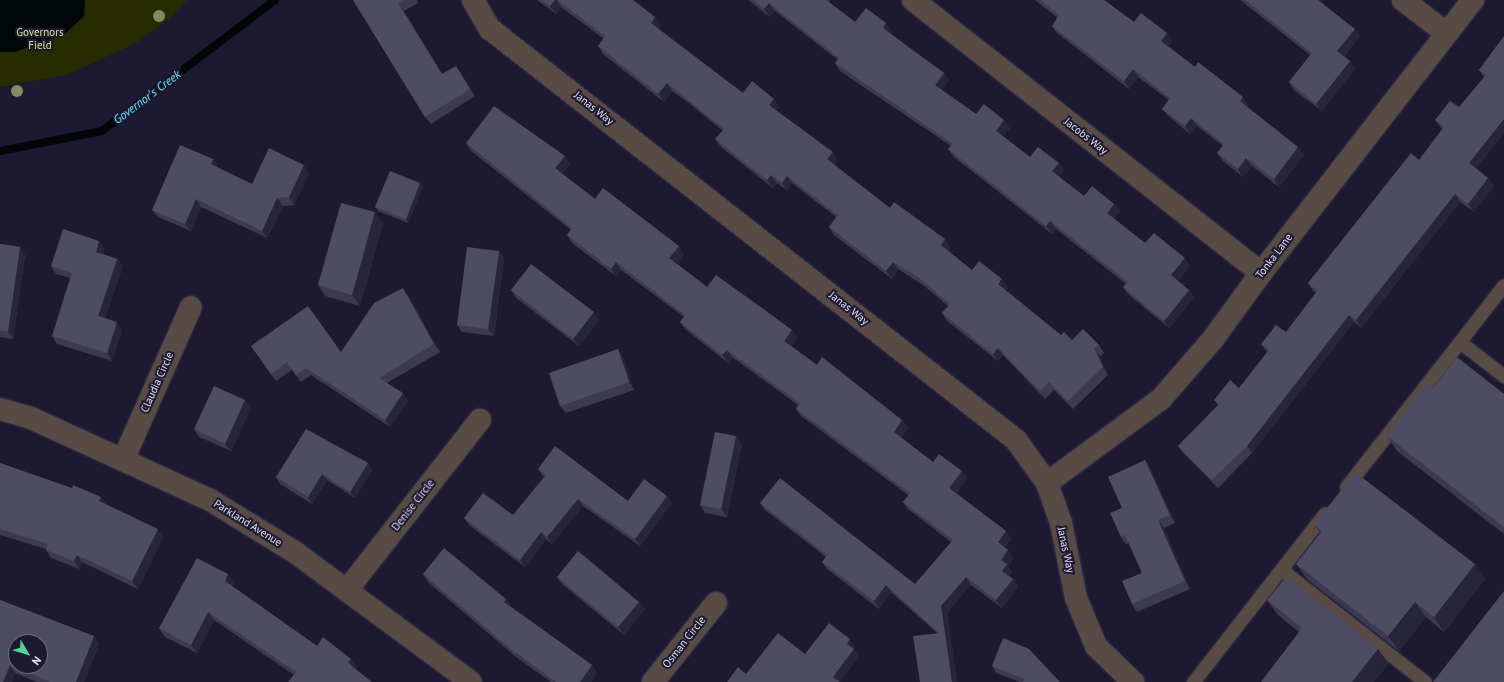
<!DOCTYPE html>
<style>
body{margin:0}
#map{position:relative;width:1504px;height:682px;overflow:hidden;background:#1c1931;font-family:"PT Sans",sans-serif}
div>[style]{position:absolute}
.green>*{inset:0;background:#262b00}
.water>*{inset:0;background:#010708}
.stream>*{height:8px;margin:-4px;padding:0 4px;transform-origin:4px;border-radius:4px;background:#010708}
.roads{filter:drop-shadow(0 0 1px #38354c) drop-shadow(0 0 1px #38354c)}
.lane>*{height:13px;margin:-6.5px;padding:0 6.5px;transform-origin:6.5px;border-radius:6.5px;background:#584a45}
.street>*{height:22px;margin:-11px;padding:0 11px;transform-origin:11px;border-radius:11px;background:#584a45}
.trees>*{width:12px;height:12px;margin:-6px;border-radius:50%;background:#838a62}
.wall>*{inset:0;background:#3c3a53}
.shaded-wall>*{inset:0;background:#27253e}
.building>*{inset:0;background:#4e4c65}
span{translate:-50% -50%;white-space:nowrap;text-align:center;line-height:1.15;-webkit-text-stroke:4px #1c1931;paint-order:stroke}
.park-label{font-size:11px;color:#d7e78a}
.street-label{font-size:11px;color:#e4e3f5}
.water-label{font-size:12px;color:#64e8fd;font-style:italic}
.north{position:absolute;left:8px;top:634px;width:40px;height:40px;box-sizing:border-box;background:#1c1931;border:1px solid #6c6a7f;border-radius:50%;rotate:128deg;font-size:11px;font-weight:700;line-height:16px;text-align:center;color:#e4e3f5}
.north::after{content:'';display:block;margin:auto;width:14px;height:18px;background:#52d397;clip-path:polygon(50% 0,100% 100%,50% 72%,0 100%)}
</style>
<div id="map">
<div class="green">
<div style="clip-path:polygon(0 0,187px 0,169px 19px,134px 44px,67px 75px,0 87px)"></div>
</div>
<div class="water">
<div style="clip-path:polygon(0 0,85px 0,84px 16px,65px 34px,15px 52px,0 52px)"></div>
</div>
<div class="stream">
<div style="left:0;top:151px;width:104px;rotate:-11.1deg"></div>
<div style="left:102px;top:131px;width:217px;rotate:-37.1deg"></div>
</div>
<div class="roads">
<div class="lane">
<div style="left:1460px;top:342px;width:56px;rotate:37.7deg"></div>
<div style="left:1346px;top:487px;width:256px;rotate:-52deg"></div>
<div style="left:1281px;top:569px;width:183px;rotate:38.1deg"></div>
<div style="left:1193px;top:682px;width:214px;rotate:-52deg"></div>
</div>
<div class="street">
<div style="left:473px;top:0;width:34px;rotate:60deg"></div>
<div style="left:490px;top:29px;width:668px;rotate:38deg"></div>
<div style="left:1016px;top:440px;width:53px;rotate:54.2deg"></div>
<div style="left:1047px;top:483px;width:42px;rotate:70.7deg"></div>
<div style="left:1061px;top:523px;width:76px;rotate:78.7deg"></div>
<div style="left:1076px;top:598px;width:52px;rotate:67.4deg"></div>
<div style="left:1096px;top:646px;width:52px;rotate:44.2deg"></div>
<div style="left:913px;top:0;width:442px;rotate:38.1deg"></div>
<div style="left:1403px;top:0;width:54px;rotate:37.5deg"></div>
<div style="left:0;top:409px;width:32px;rotate:16deg"></div>
<div style="left:31px;top:418px;width:197px;rotate:24.6deg"></div>
<div style="left:210px;top:500px;width:101px;rotate:31.6deg"></div>
<div style="left:296px;top:553px;width:217px;rotate:36.4deg"></div>
<div style="left:124px;top:458px;width:165px;rotate:-66.1deg"></div>
<div style="left:1047px;top:483px;width:142px;rotate:-36.4deg"></div>
<div style="left:1161px;top:399px;width:79px;rotate:-49.1deg"></div>
<div style="left:1213px;top:339px;width:82px;rotate:-54deg"></div>
<div style="left:1261px;top:273px;width:346px;rotate:-52.2deg"></div>
<div style="left:347px;top:590px;width:216px;rotate:-52deg"></div>
<div style="left:653px;top:682px;width:101px;rotate:-51.4deg"></div>
</div>
</div>
<div class="trees">
<div style="left:159px;top:16px"></div>
<div style="left:17px;top:91px"></div>
</div>
<div class="wall">
<div style="clip-path:polygon(353px 0,417px 0,418px 3px,404px 11px,442px 74px,456px 66px,475px 96px,431px 124px,425px 117px)"></div>
<div style="clip-path:polygon(537px 0,633px 0,655px 17px,661px 25px,658px 29px,743px 93px,779px 107px,776px 111px,838px 160px,834px 165px,890px 208px,950px 247px,948px 251px,972px 270px,1008px 287px,1005px 290px,1061px 335px,1072px 340px,1099px 345px,1104px 353px,1100px 356px,1108px 375px,1073px 409px,1054px 390px,1045px 399px,1003px 355px,998px 361px,947px 321px,942px 313px,948px 306px,923px 285px,898px 269px,892px 279px,834px 235px,829px 227px,836px 217px,792px 183px,787px 190px,777px 183px,773px 188px,721px 147px,715px 139px,723px 131px,690px 104px,672px 91px,664px 102px,603px 54px,598px 46px,604px 39px,561px 7px,556px 14px)"></div>
<div style="clip-path:polygon(748px 0,830px 0,829px 2px,855px 22px,892px 31px,890px 34px,944px 73px,949px 80px,942px 90px,976px 114px,1010px 128px,1003px 136px,1030px 157px,1059px 163px,1064px 171px,1059px 177px,1084px 196px,1114px 204px,1120px 211px,1114px 219px,1145px 243px,1190px 266px,1178px 281px,1189px 290px,1194px 298px,1169px 328px,1129px 295px,1123px 287px,1126px 284px,1056px 229px,1052px 234px,954px 157px,948px 149px,951px 146px,840px 71px,835px 63px,838px 60px,775px 11px,770px 17px)"></div>
<div style="clip-path:polygon(1035px 0,1104px 0,1134px 22px,1173px 41px,1168px 46px,1195px 67px,1248px 105px,1247px 107px,1304px 155px,1279px 187px,1252px 166px,1243px 177px,1223px 161px,1217px 153px,1223px 146px,1197px 126px,1190px 134px,1168px 116px,1162px 109px,1169px 100px,1138px 77px,1129px 89px,1057px 33px,1052px 26px,1058px 18px)"></div>
<div style="clip-path:polygon(1240px 0,1324px 0,1322px 3px,1360px 36px,1344px 57px,1350px 61px,1355px 69px,1322px 111px,1294px 90px,1289px 82px,1310px 55px)"></div>
<div style="clip-path:polygon(1504px 36px,1504px 133px,1476px 168px,1488px 178px,1494px 186px,1474px 212px,1460px 202px,1361px 328px,1354px 322px,1252px 453px,1218px 488px,1183px 453px,1178px 446px,1218px 405px,1214px 400px,1239px 388px,1267px 352px,1261px 344px,1286px 332px,1316px 293px,1313px 291px,1308px 283px,1419px 160px,1442px 129px,1435px 120px,1459px 107px,1484px 77px,1479px 70px)"></div>
<div style="clip-path:polygon(466px 143px,570px 164px,562px 174px,595px 199px,684px 254px,676px 263px,707px 287px,792px 330px,797px 338px,791px 346px,817px 365px,902px 420px,908px 428px,901px 438px,933px 462px,962px 471px,967px 479px,956px 493px,1006px 531px,1011px 539px,1005px 548px,1008px 550px,1013px 558px,1008px 566px,1012px 572px,1009px 576px,1013px 579px,1018px 587px,1002px 608px,971px 585px,947px 613px,957px 682px,937px 633px,891px 592px,879px 609px,827px 569px,822px 562px,826px 557px,765px 510px,760px 503px,915px 584px,951px 542px,908px 509px,903px 502px,908px 495px,801px 416px,796px 409px,798px 405px,732px 357px,728px 363px,685px 329px,680px 322px,684px 317px,621px 270px,616px 276px,572px 243px,567px 235px,571px 230px,471px 151px)"></div>
<div style="clip-path:polygon(213px 159px,218px 166px,218px 168px,252px 184px,309px 173px,294px 205px,283px 206px,267px 238px,201px 207px,191px 231px,158px 217px,152px 210px)"></div>
<div style="clip-path:polygon(420px 183px,423px 187px,408px 223px,378px 211px,375px 207px)"></div>
<div style="clip-path:polygon(383px 223px,360px 306px,325px 296px,318px 285px)"></div>
<div style="clip-path:polygon(99px 241px,104px 249px,103px 254px,117px 259px,123px 266px,105px 318px,122px 330px,112px 361px,57px 344px,52px 336px,70px 278px,56px 274px,51px 266px)"></div>
<div style="clip-path:polygon(0 244px,20px 247px,25px 255px,13px 339px,0 337px)"></div>
<div style="clip-path:polygon(499px 251px,504px 258px,494px 336px,462px 332px,457px 325px)"></div>
<div style="clip-path:polygon(511px 290px,599px 320px,579px 346px,516px 298px)"></div>
<div style="clip-path:polygon(408px 295px,440px 352px,387px 383px,408px 401px,390px 427px,311px 375px,301px 382px,292px 370px,276px 381px,251px 346px,341px 352px)"></div>
<div style="clip-path:polygon(618px 349px,623px 357px,634px 390px,566px 413px,560px 406px)"></div>
<div style="clip-path:polygon(1433px 388px,1504px 394px,1504px 534px,1397px 451px,1387px 436px)"></div>
<div style="clip-path:polygon(251px 408px,231px 451px,199px 437px,194px 429px)"></div>
<div style="clip-path:polygon(736px 436px,742px 444px,727px 517px,705px 513px,700px 505px)"></div>
<div style="clip-path:polygon(1145px 460px,1150px 468px,1175px 523px,1164px 528px,1190px 589px,1137px 612px,1132px 604px,1142px 573px,1129px 543px,1126px 544px,1121px 537px,1122px 508px)"></div>
<div style="clip-path:polygon(0 463px,106px 504px,163px 537px,138px 589px,82px 562px,79px 569px,51px 558px,46px 550px,46px 549px,0 535px)"></div>
<div style="clip-path:polygon(368px 463px,372px 470px,355px 498px,327px 480px,312px 504px,280px 484px,276px 477px)"></div>
<div style="clip-path:polygon(538px 469px,628px 501px,672px 503px,640px 546px,583px 506px,552px 544px,546px 539px,525px 567px,469px 525px,464px 518px,513px 515px,544px 477px)"></div>
<div style="clip-path:polygon(1314px 525px,1475px 564px,1485px 579px,1444px 632px,1426px 617px,1399px 651px,1307px 579px,1296px 564px,1320px 533px)"></div>
<div style="clip-path:polygon(228px 574px,234px 583px,232px 586px,317px 646px,351px 659px,357px 667px,294px 675px,214px 620px,197px 653px,165px 637px,159px 628px)"></div>
<div style="clip-path:polygon(423px 574px,506px 599px,512px 607px,511px 607px,592px 665px,597px 673px,591px 682px,551px 682px,516px 657px,428px 582px)"></div>
<div style="clip-path:polygon(557px 577px,639px 602px,645px 609px,624px 635px,562px 584px)"></div>
<div style="clip-path:polygon(0 600px,94px 636px,99px 644px,84px 682px,37px 682px,15px 673px,12px 682px,0 682px)"></div>
<div style="clip-path:polygon(1267px 600px,1389px 664px,1299px 632px,1278px 615px)"></div>
<div style="clip-path:polygon(992px 666px,1060px 682px,1020px 682px,996px 673px)"></div>
</div>
<div class="shaded-wall">
<div style="clip-path:polygon(555px 0,557px 0,561px 7px,556px 14px,550px 6px)"></div>
<div style="clip-path:polygon(1316px 0,1324px 0,1320px 5px)"></div>
<div style="clip-path:polygon(398px 3px,404px 11px,447px 82px,442px 74px)"></div>
<div style="clip-path:polygon(769px 3px,775px 11px,770px 17px,764px 9px)"></div>
<div style="clip-path:polygon(655px 17px,661px 25px,656px 31px,651px 23px)"></div>
<div style="clip-path:polygon(886px 23px,892px 31px,888px 36px,883px 28px)"></div>
<div style="clip-path:polygon(1355px 29px,1360px 36px,1342px 59px,1337px 51px)"></div>
<div style="clip-path:polygon(1167px 33px,1173px 41px,1167px 49px,1161px 41px)"></div>
<div style="clip-path:polygon(1350px 61px,1355px 69px,1322px 111px,1316px 104px)"></div>
<div style="clip-path:polygon(456px 66px,461px 73px,475px 96px,470px 89px)"></div>
<div style="clip-path:polygon(1133px 69px,1138px 77px,1129px 89px,1124px 81px)"></div>
<div style="clip-path:polygon(944px 73px,949px 80px,941px 92px,935px 85px)"></div>
<div style="clip-path:polygon(667px 83px,672px 91px,664px 102px,658px 94px)"></div>
<div style="clip-path:polygon(1243px 97px,1248px 105px,1245px 109px,1240px 101px)"></div>
<div style="clip-path:polygon(774px 99px,779px 107px,775px 113px,769px 105px)"></div>
<div style="clip-path:polygon(1191px 118px,1197px 126px,1190px 134px,1185px 126px)"></div>
<div style="clip-path:polygon(1504px 119px,1504px 133px,1474px 170px,1469px 163px)"></div>
<div style="clip-path:polygon(1004px 120px,1010px 128px,1002px 139px,996px 131px)"></div>
<div style="clip-path:polygon(1298px 147px,1304px 155px,1279px 187px,1274px 179px)"></div>
<div style="clip-path:polygon(833px 152px,838px 160px,833px 167px,827px 159px)"></div>
<div style="clip-path:polygon(565px 156px,570px 164px,560px 176px,555px 168px)"></div>
<div style="clip-path:polygon(1246px 158px,1252px 166px,1243px 177px,1238px 169px)"></div>
<div style="clip-path:polygon(213px 159px,218px 166px,216px 172px,211px 164px)"></div>
<div style="clip-path:polygon(1059px 163px,1064px 171px,1058px 179px,1052px 171px)"></div>
<div style="clip-path:polygon(304px 165px,309px 173px,294px 205px,289px 197px)"></div>
<div style="clip-path:polygon(771px 175px,777px 183px,773px 188px,767px 180px)"></div>
<div style="clip-path:polygon(787px 176px,792px 183px,787px 190px,782px 183px)"></div>
<div style="clip-path:polygon(1488px 178px,1494px 186px,1474px 212px,1468px 204px)"></div>
<div style="clip-path:polygon(420px 183px,423px 187px,408px 223px,406px 219px)"></div>
<div style="clip-path:polygon(1455px 194px,1460px 202px,1361px 328px,1356px 320px)"></div>
<div style="clip-path:polygon(277px 198px,283px 206px,267px 238px,262px 231px)"></div>
<div style="clip-path:polygon(196px 199px,201px 207px,191px 231px,185px 224px)"></div>
<div style="clip-path:polygon(1114px 204px,1120px 211px,1112px 221px,1107px 213px)"></div>
<div style="clip-path:polygon(375px 212px,383px 223px,360px 306px,352px 295px)"></div>
<div style="clip-path:polygon(1050px 221px,1056px 229px,1052px 234px,1046px 226px)"></div>
<div style="clip-path:polygon(945px 239px,950px 247px,946px 253px,941px 245px)"></div>
<div style="clip-path:polygon(99px 241px,104px 249px,101px 259px,96px 252px)"></div>
<div style="clip-path:polygon(679px 246px,684px 254px,675px 266px,669px 258px)"></div>
<div style="clip-path:polygon(20px 247px,25px 255px,13px 339px,8px 331px)"></div>
<div style="clip-path:polygon(499px 251px,504px 258px,494px 336px,488px 329px)"></div>
<div style="clip-path:polygon(1185px 258px,1190px 266px,1176px 283px,1171px 275px)"></div>
<div style="clip-path:polygon(117px 259px,123px 266px,103px 324px,98px 316px)"></div>
<div style="clip-path:polygon(616px 262px,621px 270px,616px 276px,611px 269px)"></div>
<div style="clip-path:polygon(893px 262px,898px 269px,892px 279px,886px 271px)"></div>
<div style="clip-path:polygon(1002px 279px,1008px 287px,1004px 292px,998px 284px)"></div>
<div style="clip-path:polygon(403px 288px,408px 295px,440px 352px,434px 344px)"></div>
<div style="clip-path:polygon(1189px 290px,1194px 298px,1169px 328px,1164px 321px)"></div>
<div style="clip-path:polygon(594px 312px,599px 320px,579px 346px,573px 339px)"></div>
<div style="clip-path:polygon(1349px 315px,1354px 322px,1252px 453px,1247px 446px)"></div>
<div style="clip-path:polygon(117px 322px,122px 330px,112px 361px,107px 353px)"></div>
<div style="clip-path:polygon(792px 330px,797px 338px,789px 348px,784px 341px)"></div>
<div style="clip-path:polygon(998px 348px,1003px 355px,998px 361px,993px 354px)"></div>
<div style="clip-path:polygon(1094px 348px,1100px 356px,1108px 375px,1103px 367px)"></div>
<div style="clip-path:polygon(618px 349px,623px 357px,634px 390px,629px 382px)"></div>
<div style="clip-path:polygon(727px 350px,732px 357px,728px 363px,722px 355px)"></div>
<div style="clip-path:polygon(403px 393px,408px 401px,390px 427px,385px 420px)"></div>
<div style="clip-path:polygon(245px 400px,251px 408px,231px 451px,225px 444px)"></div>
<div style="clip-path:polygon(902px 420px,908px 428px,899px 440px,894px 432px)"></div>
<div style="clip-path:polygon(736px 436px,742px 444px,727px 517px,721px 509px)"></div>
<div style="clip-path:polygon(1145px 460px,1150px 468px,1175px 523px,1170px 515px)"></div>
<div style="clip-path:polygon(368px 463px,372px 470px,355px 498px,350px 492px)"></div>
<div style="clip-path:polygon(962px 471px,967px 479px,954px 495px,949px 488px)"></div>
<div style="clip-path:polygon(322px 474px,327px 480px,312px 504px,308px 497px)"></div>
<div style="clip-path:polygon(667px 496px,672px 503px,640px 546px,635px 539px)"></div>
<div style="clip-path:polygon(101px 497px,106px 504px,99px 501px)"></div>
<div style="clip-path:polygon(578px 499px,583px 506px,552px 544px,547px 537px)"></div>
<div style="clip-path:polygon(1158px 520px,1164px 528px,1190px 589px,1185px 581px)"></div>
<div style="clip-path:polygon(158px 529px,163px 537px,138px 589px,132px 581px)"></div>
<div style="clip-path:polygon(1006px 531px,1011px 539px,1003px 550px,998px 542px)"></div>
<div style="clip-path:polygon(541px 532px,546px 539px,525px 567px,520px 560px)"></div>
<div style="clip-path:polygon(1008px 550px,1013px 558px,1008px 566px,1012px 572px,1007px 578px,1002px 571px,1001px 560px)"></div>
<div style="clip-path:polygon(77px 555px,82px 562px,79px 569px,74px 561px)"></div>
<div style="clip-path:polygon(1475px 564px,1485px 579px,1444px 632px,1434px 617px)"></div>
<div style="clip-path:polygon(228px 574px,234px 583px,231px 589px,225px 581px)"></div>
<div style="clip-path:polygon(966px 577px,971px 585px,947px 613px,957px 682px,952px 682px,941px 606px)"></div>
<div style="clip-path:polygon(1013px 579px,1018px 587px,1002px 608px,996px 600px)"></div>
<div style="clip-path:polygon(886px 585px,891px 592px,879px 609px,874px 601px)"></div>
<div style="clip-path:polygon(506px 599px,512px 607px,510px 610px,504px 602px)"></div>
<div style="clip-path:polygon(639px 602px,645px 609px,624px 635px,618px 627px)"></div>
<div style="clip-path:polygon(1415px 602px,1426px 617px,1399px 651px,1388px 636px)"></div>
<div style="clip-path:polygon(208px 612px,214px 620px,197px 653px,191px 645px)"></div>
<div style="clip-path:polygon(94px 636px,99px 644px,84px 682px,76px 682px)"></div>
<div style="clip-path:polygon(850px 639px,855px 647px,852px 651px,847px 644px)"></div>
<div style="clip-path:polygon(854px 649px,859px 657px,840px 682px,833px 677px)"></div>
<div style="clip-path:polygon(1378px 649px,1389px 664px,1374px 682px,1352px 682px)"></div>
<div style="clip-path:polygon(351px 659px,357px 667px,354px 672px,348px 663px)"></div>
<div style="clip-path:polygon(10px 665px,15px 673px,12px 682px,3px 682px)"></div>
<div style="clip-path:polygon(592px 665px,597px 673px,591px 682px,580px 682px)"></div>
</div>
<div class="building">
<div style="clip-path:polygon(353px 0,404px 0,398px 3px,442px 74px,456px 66px,470px 89px,425px 117px)"></div>
<div style="clip-path:polygon(542px 0,555px 0,550px 6px)"></div>
<div style="clip-path:polygon(557px 0,633px 0,655px 17px,651px 23px,743px 93px,752px 81px,774px 99px,769px 105px,833px 152px,827px 159px,890px 208px,894px 202px,945px 239px,941px 245px,972px 270px,979px 261px,1002px 279px,998px 284px,1061px 335px,1064px 332px,1072px 340px,1083px 329px,1099px 345px,1094px 348px,1103px 367px,1068px 401px,1049px 382px,1040px 391px,998px 348px,993px 354px,942px 313px,950px 304px,918px 277px,893px 262px,886px 271px,829px 227px,838px 215px,787px 176px,782px 183px,771px 175px,767px 180px,715px 139px,724px 129px,667px 83px,658px 94px,598px 46px,605px 36px)"></div>
<div style="clip-path:polygon(753px 0,826px 0,855px 22px,866px 8px,886px 23px,883px 28px,944px 73px,935px 85px,976px 114px,984px 104px,1004px 120px,996px 131px,1030px 157px,1038px 147px,1059px 163px,1052px 171px,1084px 196px,1092px 186px,1114px 204px,1107px 213px,1145px 243px,1154px 233px,1185px 258px,1171px 275px,1189px 290px,1164px 321px,1123px 287px,1128px 282px,1050px 221px,1046px 226px,948px 149px,953px 144px,835px 63px,839px 58px,769px 3px,764px 9px)"></div>
<div style="clip-path:polygon(1040px 0,1104px 0,1134px 22px,1141px 13px,1167px 33px,1161px 41px,1195px 67px,1198px 62px,1243px 97px,1240px 101px,1298px 147px,1274px 179px,1246px 158px,1238px 169px,1217px 153px,1224px 144px,1191px 118px,1185px 126px,1162px 109px,1170px 98px,1133px 69px,1124px 81px,1052px 26px,1059px 15px)"></div>
<div style="clip-path:polygon(1245px 0,1318px 0,1355px 29px,1337px 51px,1350px 61px,1316px 104px,1289px 82px,1312px 53px)"></div>
<div style="clip-path:polygon(1504px 36px,1504px 119px,1469px 163px,1488px 178px,1468px 204px,1455px 194px,1356px 320px,1349px 315px,1247px 446px,1212px 480px,1178px 446px,1219px 404px,1214px 400px,1230px 380px,1239px 388px,1269px 350px,1261px 344px,1276px 325px,1286px 332px,1317px 291px,1308px 283px,1411px 153px,1419px 160px,1444px 127px,1435px 120px,1450px 101px,1459px 107px,1486px 75px,1479px 70px)"></div>
<div style="clip-path:polygon(494px 106px,565px 156px,555px 168px,595px 199px,603px 188px,679px 246px,669px 258px,707px 287px,716px 275px,769px 313px,792px 330px,784px 341px,817px 365px,822px 357px,902px 420px,894px 432px,933px 462px,939px 454px,962px 471px,949px 488px,1006px 531px,998px 542px,1008px 550px,1001px 560px,1007px 564px,1002px 571px,1013px 579px,996px 600px,966px 577px,941px 606px,952px 682px,920px 682px,913px 636px,939px 633px,886px 585px,874px 601px,822px 562px,827px 555px,760px 503px,780px 478px,915px 584px,953px 540px,903px 502px,910px 493px,796px 409px,800px 403px,727px 350px,722px 355px,680px 322px,685px 315px,616px 262px,611px 269px,567px 235px,572px 228px,466px 143px)"></div>
<div style="clip-path:polygon(180px 145px,213px 159px,211px 164px,252px 184px,269px 148px,304px 165px,289px 197px,277px 198px,262px 231px,196px 199px,185px 224px,152px 210px)"></div>
<div style="clip-path:polygon(390px 171px,420px 183px,406px 219px,375px 207px)"></div>
<div style="clip-path:polygon(341px 203px,375px 212px,352px 295px,318px 285px)"></div>
<div style="clip-path:polygon(63px 229px,99px 241px,96px 252px,117px 259px,98px 316px,117px 322px,107px 353px,52px 336px,72px 273px,51px 266px)"></div>
<div style="clip-path:polygon(0 244px,20px 247px,8px 331px,0 330px)"></div>
<div style="clip-path:polygon(467px 247px,499px 251px,488px 329px,457px 325px)"></div>
<div style="clip-path:polygon(531px 264px,594px 312px,573px 339px,511px 290px)"></div>
<div style="clip-path:polygon(403px 288px,434px 344px,379px 378px,403px 393px,385px 420px,306px 368px,296px 375px,287px 362px,271px 374px,251px 346px,308px 306px,341px 352px,374px 303px)"></div>
<div style="clip-path:polygon(618px 349px,629px 382px,560px 406px,549px 373px)"></div>
<div style="clip-path:polygon(1457px 357px,1504px 394px,1504px 527px,1387px 436px,1427px 383px,1433px 388px)"></div>
<div style="clip-path:polygon(214px 386px,245px 400px,225px 444px,194px 429px)"></div>
<div style="clip-path:polygon(306px 429px,368px 463px,350px 492px,322px 474px,308px 497px,276px 477px)"></div>
<div style="clip-path:polygon(715px 432px,736px 436px,721px 509px,700px 505px)"></div>
<div style="clip-path:polygon(555px 446px,628px 501px,644px 479px,667px 496px,635px 539px,578px 499px,547px 537px,541px 532px,520px 560px,464px 518px,483px 493px,513px 515px,546px 475px,538px 469px)"></div>
<div style="clip-path:polygon(1145px 460px,1170px 515px,1158px 520px,1185px 581px,1132px 604px,1122px 581px,1142px 573px,1125px 535px,1121px 537px,1110px 513px,1122px 508px,1108px 477px)"></div>
<div style="clip-path:polygon(0 463px,72px 488px,73px 485px,101px 497px,99px 501px,158px 529px,132px 581px,77px 555px,74px 561px,46px 550px,48px 544px,0 529px)"></div>
<div style="clip-path:polygon(1355px 472px,1475px 564px,1434px 617px,1415px 602px,1388px 636px,1296px 564px,1322px 531px,1314px 525px)"></div>
<div style="clip-path:polygon(444px 548px,506px 599px,504px 602px,592px 665px,580px 682px,556px 682px,511px 649px,423px 574px)"></div>
<div style="clip-path:polygon(578px 551px,639px 602px,618px 627px,557px 577px)"></div>
<div style="clip-path:polygon(197px 558px,228px 574px,225px 581px,317px 646px,323px 637px,351px 659px,348px 663px,372px 682px,288px 682px,296px 672px,208px 612px,191px 645px,159px 628px)"></div>
<div style="clip-path:polygon(1286px 577px,1378px 649px,1352px 682px,1261px 682px,1302px 628px,1267px 600px)"></div>
<div style="clip-path:polygon(1504px 591px,1504px 682px,1433px 682px)"></div>
<div style="clip-path:polygon(evenodd,0 600px,94px 636px,76px 682px,50px 682px,10px 665px,3px 682px,0 682px,0 600px,16px 642px,40px 642px,40px 666px,16px 666px,16px 642px)"></div>
<div style="clip-path:polygon(829px 623px,850px 639px,847px 644px,854px 649px,833px 677px,840px 682px,727px 682px,738px 667px,746px 674px,778px 633px,805px 654px)"></div>
<div style="clip-path:polygon(1003px 638px,1029px 649px,1060px 682px,1022px 682px,1025px 679px,992px 666px)"></div>
</div>
<div class="park-label">
<span style="left:40px;top:39px">Governors<br>Field</span>
</div>
<div class="street-label">
<span style="left:594px;top:108px;rotate:38deg">Janas Way</span>
<span style="left:1086px;top:136px;rotate:38deg">Jacobs Way</span>
<span style="left:1274px;top:256px;rotate:-53deg">Tonka Lane</span>
<span style="left:849px;top:308px;rotate:38deg">Janas Way</span>
<span style="left:157px;top:382px;rotate:-66deg">Claudia Circle</span>
<span style="left:413px;top:505px;rotate:-52deg">Denise Circle</span>
<span style="left:248px;top:523px;rotate:32deg">Parkland Avenue</span>
<span style="left:1066px;top:550px;rotate:78deg">Janas Way</span>
<span style="left:684px;top:642px;rotate:-52deg">Osman Circle</span>
</div>
<div class="water-label">
<span style="left:147px;top:97px;rotate:-37deg">Governor's Creek</span>
</div>
<div class="north">N</div>
</div>
